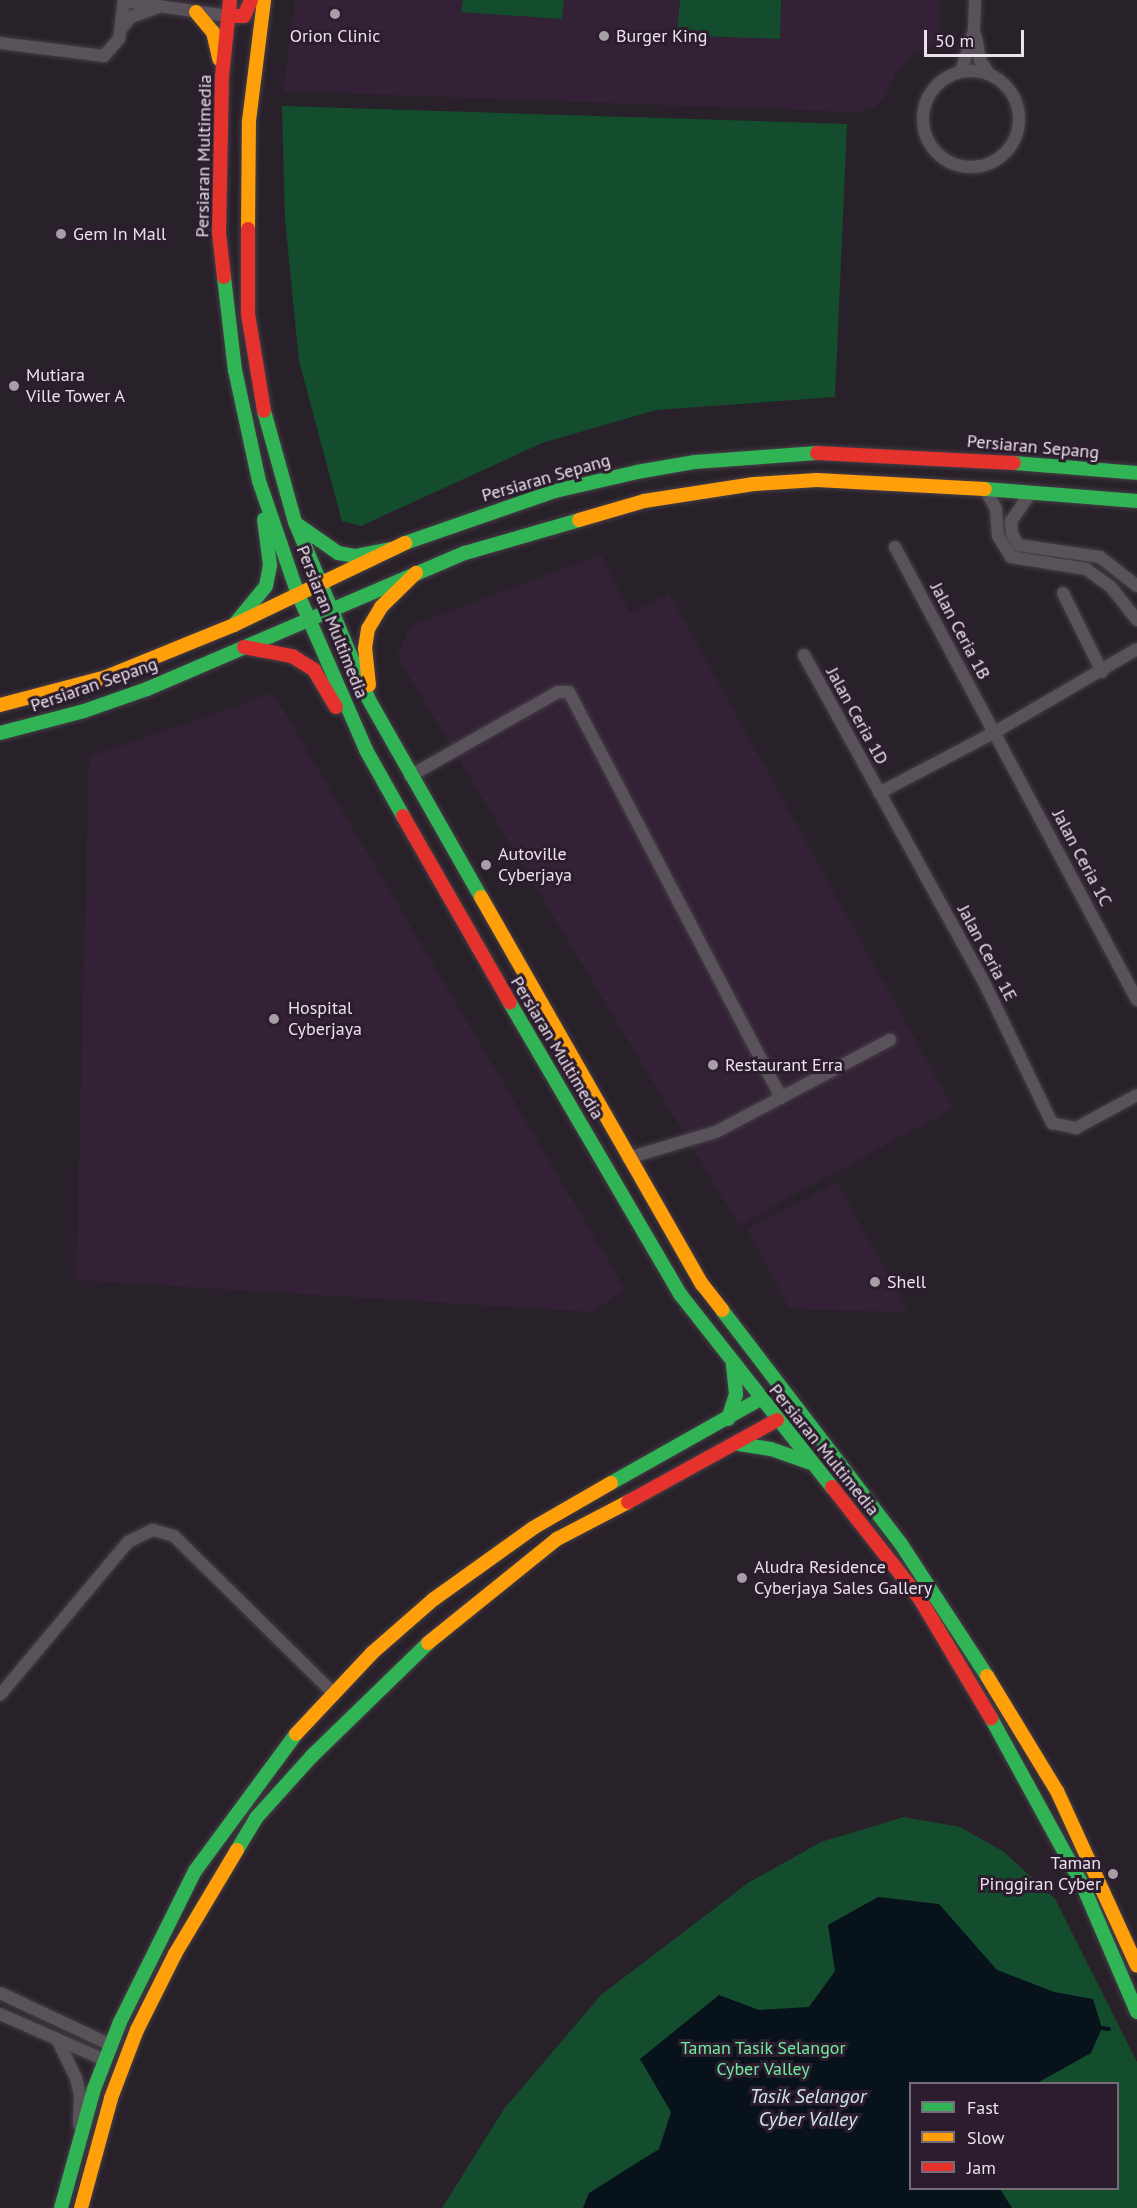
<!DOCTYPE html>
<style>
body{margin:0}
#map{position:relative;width:1137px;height:2208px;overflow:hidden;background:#29212a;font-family:"PT Sans",sans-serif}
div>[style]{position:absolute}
.built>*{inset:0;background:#332135}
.green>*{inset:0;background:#134d2e}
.water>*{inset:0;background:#07121b}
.stream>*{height:4px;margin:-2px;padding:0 2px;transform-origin:2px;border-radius:2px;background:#07121b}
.roads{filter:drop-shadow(0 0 2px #453e46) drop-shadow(0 0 2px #453e46)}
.street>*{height:12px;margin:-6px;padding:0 6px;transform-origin:6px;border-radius:6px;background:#59525a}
.street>.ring{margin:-6px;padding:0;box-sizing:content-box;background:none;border:12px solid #59525a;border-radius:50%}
.fast>*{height:14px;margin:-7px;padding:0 7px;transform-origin:7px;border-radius:7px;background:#30b455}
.slow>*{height:14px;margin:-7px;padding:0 7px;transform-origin:7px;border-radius:7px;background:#ff9f0a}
.jam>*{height:14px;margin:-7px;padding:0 7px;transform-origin:7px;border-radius:7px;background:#e5322d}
.dots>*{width:16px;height:16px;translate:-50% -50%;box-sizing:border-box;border:3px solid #2c1d2e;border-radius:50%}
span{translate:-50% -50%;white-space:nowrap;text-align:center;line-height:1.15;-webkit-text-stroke:6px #2c1d2e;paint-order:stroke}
.poi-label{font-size:18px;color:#ebe1ec}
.left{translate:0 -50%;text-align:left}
.right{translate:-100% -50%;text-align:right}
.street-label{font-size:18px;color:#ebe1ec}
.park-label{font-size:18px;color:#6fec9e}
.water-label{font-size:20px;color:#cde5f2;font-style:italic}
.legend{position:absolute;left:909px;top:2082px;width:210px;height:108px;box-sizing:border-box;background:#2c1d2e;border:2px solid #786b7a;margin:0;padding:8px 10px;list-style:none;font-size:18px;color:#ebe1ec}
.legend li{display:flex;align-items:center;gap:12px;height:30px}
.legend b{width:30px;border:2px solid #786b7a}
.scale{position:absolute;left:924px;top:30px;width:100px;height:27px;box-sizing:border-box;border:3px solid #ebe1ec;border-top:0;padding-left:8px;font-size:18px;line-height:21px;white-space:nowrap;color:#ebe1ec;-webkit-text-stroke:4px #2c1d2e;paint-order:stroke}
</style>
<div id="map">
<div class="built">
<div style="clip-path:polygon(295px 0,940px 0,939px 43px,911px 56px,896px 73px,885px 96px,875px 107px,858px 112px,283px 91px)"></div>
<div style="clip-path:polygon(601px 555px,630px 613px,669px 593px,953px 1108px,739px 1225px,397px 656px,410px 626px)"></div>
<div style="clip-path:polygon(273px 693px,625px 1289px,593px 1312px,76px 1280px,89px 757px)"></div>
<div style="clip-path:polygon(837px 1182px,908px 1312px,790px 1309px,747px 1229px)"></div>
</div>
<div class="green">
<div style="clip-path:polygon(463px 0,564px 0,562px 19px,461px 12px)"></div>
<div style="clip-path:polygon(680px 0,781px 0,780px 39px,677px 35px)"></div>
<div style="clip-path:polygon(282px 106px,847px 124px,835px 397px,656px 410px,542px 443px,361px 526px,342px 521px,299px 361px,285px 220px)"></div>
<div style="clip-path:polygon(evenodd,904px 1817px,960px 1827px,1004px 1852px,1055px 1899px,1137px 2062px,1137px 2208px,442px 2208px,504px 2109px,601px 1995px,748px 1883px,821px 1842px,904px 1817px,910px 2084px,1118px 2084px,1118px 2188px,910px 2188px,910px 2084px)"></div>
</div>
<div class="water">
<div style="clip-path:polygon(878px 1897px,939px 1904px,997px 1970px,1054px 1992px,1093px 1999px,1102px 2028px,1091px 2053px,1037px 2083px,910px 2084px,910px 2188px,1000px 2189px,1012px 2208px,583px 2208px,589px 2193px,659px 2149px,671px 2112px,640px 2059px,719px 1995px,759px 2010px,809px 2007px,835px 1971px,828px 1925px)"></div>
</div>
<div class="stream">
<div style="left:1102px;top:2028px;width:7px;rotate:8deg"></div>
</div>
<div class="roads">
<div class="street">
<div style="left:124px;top:1px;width:105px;rotate:8.2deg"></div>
<div style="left:121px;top:29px;width:16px;rotate:-50deg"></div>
<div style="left:131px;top:17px;width:27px;rotate:-20deg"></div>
<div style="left:976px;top:37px;width:23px;rotate:80deg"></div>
<div style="left:980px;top:60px;width:17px;rotate:57deg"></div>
<div style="left:0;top:43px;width:105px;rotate:7.1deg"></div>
<div style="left:104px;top:56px;width:23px;rotate:-49deg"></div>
<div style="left:119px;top:39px;width:39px;rotate:-83deg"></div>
<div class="ring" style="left:923px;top:71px;width:84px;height:84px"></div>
<div style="left:961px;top:71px;width:43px;rotate:-72.4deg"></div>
<div style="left:974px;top:30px;width:30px;rotate:-88deg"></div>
<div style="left:985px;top:489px;width:23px;rotate:61deg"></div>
<div style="left:996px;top:509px;width:27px;rotate:86deg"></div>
<div style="left:998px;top:536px;width:25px;rotate:58deg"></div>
<div style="left:1011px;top:557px;width:76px;rotate:9.1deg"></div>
<div style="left:1086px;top:569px;width:31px;rotate:36deg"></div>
<div style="left:1111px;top:587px;width:42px;rotate:51.8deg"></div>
<div style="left:1030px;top:494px;width:33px;rotate:125deg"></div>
<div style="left:1011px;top:521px;width:13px;rotate:86deg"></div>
<div style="left:1012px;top:534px;width:13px;rotate:61deg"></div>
<div style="left:1018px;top:545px;width:83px;rotate:8.3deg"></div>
<div style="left:1100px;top:557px;width:47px;rotate:38.1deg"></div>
<div style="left:895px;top:547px;width:514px;rotate:61.89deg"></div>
<div style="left:1063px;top:593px;width:88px;rotate:63.7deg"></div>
<div style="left:804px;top:655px;width:373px;rotate:61.2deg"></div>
<div style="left:984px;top:982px;width:157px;rotate:64.3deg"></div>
<div style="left:1052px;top:1123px;width:25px;rotate:12deg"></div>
<div style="left:1076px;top:1128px;width:69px;rotate:-28.4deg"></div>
<div style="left:410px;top:776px;width:170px;rotate:-29.6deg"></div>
<div style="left:558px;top:692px;width:11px"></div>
<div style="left:569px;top:692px;width:458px;rotate:62.4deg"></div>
<div style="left:879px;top:793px;width:131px;rotate:-27.7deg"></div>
<div style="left:995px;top:732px;width:164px;rotate:-30.3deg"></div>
<div style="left:628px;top:1158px;width:92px;rotate:-16.5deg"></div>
<div style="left:716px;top:1132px;width:197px;rotate:-27.9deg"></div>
<div style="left:0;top:1695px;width:199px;rotate:-50.1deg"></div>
<div style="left:128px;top:1542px;width:28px;rotate:-26deg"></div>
<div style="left:153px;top:1530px;width:22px;rotate:16deg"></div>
<div style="left:174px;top:1536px;width:225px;rotate:44.6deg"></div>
<div style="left:0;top:1993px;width:123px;rotate:25.1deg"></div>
<div style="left:0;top:2014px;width:115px;rotate:23.7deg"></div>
<div style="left:57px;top:2039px;width:43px;rotate:64deg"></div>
<div style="left:76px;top:2078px;width:18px;rotate:77deg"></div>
<div style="left:80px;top:2096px;width:29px;rotate:92deg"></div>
</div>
<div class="fast">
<div style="left:224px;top:277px;width:94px;rotate:83.3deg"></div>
<div style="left:235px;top:370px;width:114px;rotate:77.8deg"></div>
<div style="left:259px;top:481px;width:120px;rotate:71deg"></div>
<div style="left:298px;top:594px;width:170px;rotate:66.4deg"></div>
<div style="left:366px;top:750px;width:76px;rotate:60.7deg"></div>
<div style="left:264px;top:411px;width:115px;rotate:74.4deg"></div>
<div style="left:295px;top:522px;width:193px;rotate:67.4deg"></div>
<div style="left:369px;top:700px;width:227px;rotate:60.4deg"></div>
<div style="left:1014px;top:463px;width:123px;rotate:4.6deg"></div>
<div style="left:985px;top:489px;width:152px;rotate:4.5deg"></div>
<div style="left:298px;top:525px;width:49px;rotate:35deg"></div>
<div style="left:338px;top:553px;width:17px;rotate:10deg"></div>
<div style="left:355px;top:556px;width:36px;rotate:-11deg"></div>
<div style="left:405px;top:543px;width:159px;rotate:-19.1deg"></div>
<div style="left:555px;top:491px;width:84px;rotate:-13deg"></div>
<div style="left:637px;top:472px;width:59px;rotate:-9.8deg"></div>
<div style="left:695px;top:462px;width:122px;rotate:-4.2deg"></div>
<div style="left:234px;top:625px;width:50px;rotate:-50.6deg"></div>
<div style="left:266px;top:586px;width:21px;rotate:-79deg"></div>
<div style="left:270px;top:565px;width:46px;rotate:-97.4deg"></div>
<div style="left:0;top:733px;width:87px;rotate:-14.7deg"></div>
<div style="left:84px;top:711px;width:67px;rotate:-19.2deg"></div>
<div style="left:147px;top:689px;width:346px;rotate:-23.2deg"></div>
<div style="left:465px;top:553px;width:119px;rotate:-16.1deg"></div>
<div style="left:510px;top:1003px;width:337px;rotate:59.7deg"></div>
<div style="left:680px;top:1294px;width:246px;rotate:51.8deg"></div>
<div style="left:722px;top:1310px;width:295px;rotate:52.6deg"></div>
<div style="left:901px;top:1544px;width:158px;rotate:56.9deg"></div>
<div style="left:728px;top:1419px;width:26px;rotate:-72deg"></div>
<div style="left:736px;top:1394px;width:29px;rotate:-96deg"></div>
<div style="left:739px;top:1444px;width:32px;rotate:9deg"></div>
<div style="left:771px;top:1449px;width:42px;rotate:19.3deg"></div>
<div style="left:611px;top:1483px;width:171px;rotate:-29.4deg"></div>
<div style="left:991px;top:1718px;width:192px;rotate:61.3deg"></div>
<div style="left:1083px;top:1886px;width:137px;rotate:66.8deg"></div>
<div style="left:237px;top:1850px;width:37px;rotate:-59deg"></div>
<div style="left:256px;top:1818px;width:84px;rotate:-47.9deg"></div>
<div style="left:312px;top:1756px;width:162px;rotate:-44.2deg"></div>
<div style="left:61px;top:2208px;width:123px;rotate:-74.5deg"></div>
<div style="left:94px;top:2089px;width:72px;rotate:-68.8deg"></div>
<div style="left:120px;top:2022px;width:169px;rotate:-63.6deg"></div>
<div style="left:195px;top:1871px;width:170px;rotate:-53.6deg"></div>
</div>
<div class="slow">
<div style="left:196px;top:12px;width:26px;rotate:50deg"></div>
<div style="left:213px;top:32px;width:28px;rotate:77deg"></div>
<div style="left:248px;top:229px;width:108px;rotate:-89.5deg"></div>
<div style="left:249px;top:121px;width:122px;rotate:-82.9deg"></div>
<div style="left:579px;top:520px;width:68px;rotate:-16.3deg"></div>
<div style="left:644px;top:501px;width:111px;rotate:-8.8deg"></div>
<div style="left:754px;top:484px;width:63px;rotate:-3.6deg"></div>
<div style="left:817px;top:480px;width:168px;rotate:3.1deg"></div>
<div style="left:369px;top:685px;width:37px;rotate:-96deg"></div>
<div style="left:365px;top:648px;width:19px;rotate:-81deg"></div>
<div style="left:368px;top:629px;width:26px;rotate:-59deg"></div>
<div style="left:381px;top:607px;width:49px;rotate:-44.2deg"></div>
<div style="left:0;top:705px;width:110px;rotate:-14.8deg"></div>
<div style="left:106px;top:677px;width:138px;rotate:-22.1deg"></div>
<div style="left:234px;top:625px;width:190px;rotate:-25.6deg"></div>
<div style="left:481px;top:897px;width:446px;rotate:60.3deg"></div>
<div style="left:702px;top:1284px;width:33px;rotate:52deg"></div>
<div style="left:428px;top:1643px;width:166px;rotate:-38.9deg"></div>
<div style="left:557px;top:1539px;width:80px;rotate:-27.5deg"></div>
<div style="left:987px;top:1676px;width:135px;rotate:58.7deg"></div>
<div style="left:1057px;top:1791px;width:192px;rotate:65.4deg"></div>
<div style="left:296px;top:1734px;width:111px;rotate:-46.8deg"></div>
<div style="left:372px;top:1653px;width:82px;rotate:-41.1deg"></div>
<div style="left:434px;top:1599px;width:122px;rotate:-35.6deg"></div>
<div style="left:533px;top:1528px;width:90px;rotate:-30deg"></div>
<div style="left:81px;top:2208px;width:114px;rotate:-74.7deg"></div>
<div style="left:111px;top:2098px;width:73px;rotate:-69.1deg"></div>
<div style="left:137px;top:2030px;width:85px;rotate:-63.4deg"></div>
<div style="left:175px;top:1954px;width:121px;rotate:-59.2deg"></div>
</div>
<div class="jam">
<div style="left:228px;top:16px;width:16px"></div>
<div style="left:244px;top:16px;width:17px;rotate:-66deg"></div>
<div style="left:248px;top:229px;width:85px;rotate:90deg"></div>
<div style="left:248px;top:314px;width:98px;rotate:80.6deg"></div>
<div style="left:224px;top:277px;width:44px;rotate:-96.5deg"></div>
<div style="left:219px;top:233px;width:157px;rotate:-88.9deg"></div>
<div style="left:222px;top:76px;width:76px;rotate:-84deg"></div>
<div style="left:817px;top:453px;width:197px;rotate:2.9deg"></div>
<div style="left:244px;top:647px;width:49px;rotate:10.6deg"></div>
<div style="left:292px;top:656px;width:26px;rotate:32deg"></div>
<div style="left:314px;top:670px;width:43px;rotate:59.3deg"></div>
<div style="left:403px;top:816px;width:215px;rotate:60.2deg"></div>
<div style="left:832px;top:1487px;width:142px;rotate:51.8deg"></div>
<div style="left:920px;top:1599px;width:139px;rotate:59.2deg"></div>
<div style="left:628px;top:1502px;width:170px;rotate:-28.8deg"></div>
</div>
</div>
<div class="dots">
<div style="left:335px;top:14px;background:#a79ea8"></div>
<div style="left:604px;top:36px;background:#a79ea8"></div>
<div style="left:61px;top:234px;background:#a79ea8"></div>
<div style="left:14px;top:386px;background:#a79ea8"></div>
<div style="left:486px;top:865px;background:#a79ea8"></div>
<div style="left:274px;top:1019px;background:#a79ea8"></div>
<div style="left:713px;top:1065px;background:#a79ea8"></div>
<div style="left:875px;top:1282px;background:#a79ea8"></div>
<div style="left:742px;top:1578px;background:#a79ea8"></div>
<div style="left:1113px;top:1874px;background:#a79ea8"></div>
</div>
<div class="poi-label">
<span style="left:335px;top:36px">Orion Clinic</span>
<span class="left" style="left:616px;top:36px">Burger King</span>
<span class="left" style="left:73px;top:234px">Gem In Mall</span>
<span class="left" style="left:26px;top:386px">Mutiara<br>Ville Tower A</span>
<span class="left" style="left:498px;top:865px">Autoville<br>Cyberjaya</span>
<span class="left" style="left:288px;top:1019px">Hospital<br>Cyberjaya</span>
<span class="left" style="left:725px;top:1065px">Restaurant Erra</span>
<span class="left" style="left:887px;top:1282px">Shell</span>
<span class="left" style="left:754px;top:1578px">Aludra Residence<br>Cyberjaya Sales Gallery</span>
<span class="right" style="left:1101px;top:1874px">Taman<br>Pinggiran Cyber</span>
</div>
<div class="street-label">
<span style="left:204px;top:156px;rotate:-89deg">Persiaran Multimedia</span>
<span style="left:1033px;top:447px;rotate:5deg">Persiaran Sepang</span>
<span style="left:546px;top:478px;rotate:-16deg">Persiaran Sepang</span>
<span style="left:332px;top:622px;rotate:68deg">Persiaran Multimedia</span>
<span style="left:960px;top:631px;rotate:62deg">Jalan Ceria 1B</span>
<span style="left:94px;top:685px;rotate:-19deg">Persiaran Sepang</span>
<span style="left:857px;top:716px;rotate:61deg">Jalan Ceria 1D</span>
<span style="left:1082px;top:858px;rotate:62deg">Jalan Ceria 1C</span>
<span style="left:987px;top:953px;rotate:62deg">Jalan Ceria 1E</span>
<span style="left:557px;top:1048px;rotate:59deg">Persiaran Multimedia</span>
<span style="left:824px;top:1450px;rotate:51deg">Persiaran Multimedia</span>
</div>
<div class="park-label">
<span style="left:763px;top:2059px">Taman Tasik Selangor<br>Cyber Valley</span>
</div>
<div class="water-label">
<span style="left:808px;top:2108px">Tasik Selangor<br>Cyber Valley</span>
</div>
<ul class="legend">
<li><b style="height:8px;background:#30b455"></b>Fast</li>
<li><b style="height:8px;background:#ff9f0a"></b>Slow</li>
<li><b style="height:8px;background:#e5322d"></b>Jam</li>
</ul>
<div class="scale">50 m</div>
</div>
